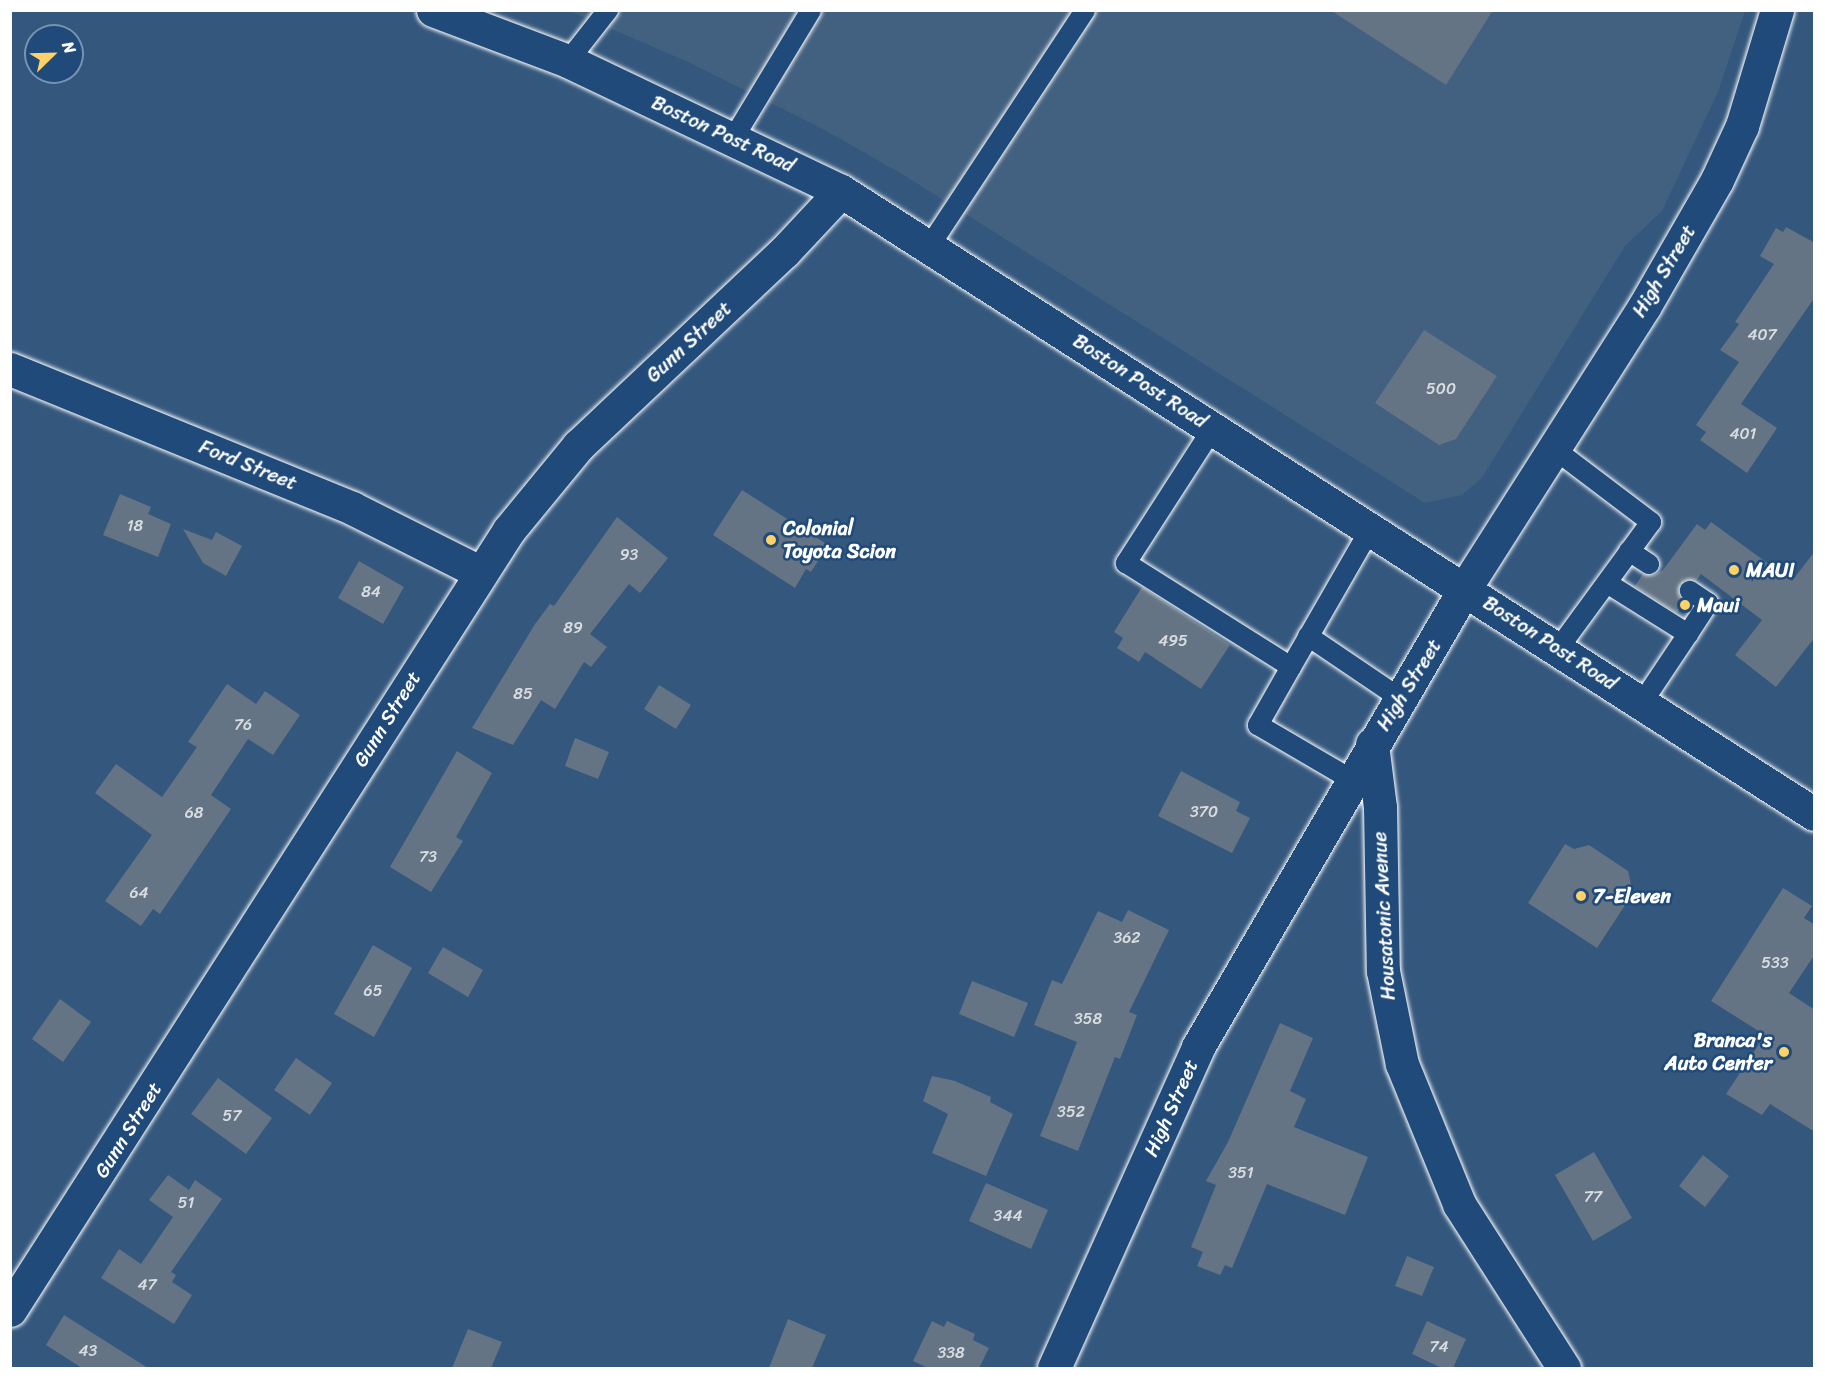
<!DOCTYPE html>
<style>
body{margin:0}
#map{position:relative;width:1825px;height:1379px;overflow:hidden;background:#34577d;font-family:Sriracha,sans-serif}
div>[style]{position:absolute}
.built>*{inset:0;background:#42607f}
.building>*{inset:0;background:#647484}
.roads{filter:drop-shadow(0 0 2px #fff) drop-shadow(0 0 2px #fff)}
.lane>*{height:20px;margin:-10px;padding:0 10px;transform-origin:10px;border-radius:10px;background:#1f4a7a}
.street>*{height:33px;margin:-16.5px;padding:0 16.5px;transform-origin:16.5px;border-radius:16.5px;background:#1f4a7a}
.secondary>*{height:33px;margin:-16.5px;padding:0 16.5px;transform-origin:16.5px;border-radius:16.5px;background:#1f4a7a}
.primary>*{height:33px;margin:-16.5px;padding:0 16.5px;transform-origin:16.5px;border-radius:16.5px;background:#1f4a7a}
.dots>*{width:16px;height:16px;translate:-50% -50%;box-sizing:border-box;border:3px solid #1f4a7a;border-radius:50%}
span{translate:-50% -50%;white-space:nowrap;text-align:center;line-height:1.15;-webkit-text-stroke:5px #1f4a7a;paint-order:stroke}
.number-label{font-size:16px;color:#d8dce0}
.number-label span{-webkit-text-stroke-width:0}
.street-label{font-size:20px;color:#fff}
.poi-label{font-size:20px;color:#fff;font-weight:700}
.left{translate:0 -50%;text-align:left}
.right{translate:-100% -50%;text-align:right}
.frame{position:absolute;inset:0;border:12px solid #fff;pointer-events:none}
.north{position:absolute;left:24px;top:24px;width:60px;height:60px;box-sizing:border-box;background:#1f4a7a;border:2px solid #7992af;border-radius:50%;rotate:67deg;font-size:16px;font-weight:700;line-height:24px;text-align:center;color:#fff}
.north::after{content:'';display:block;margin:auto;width:21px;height:27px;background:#ffd166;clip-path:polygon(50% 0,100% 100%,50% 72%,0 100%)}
</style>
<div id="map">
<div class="built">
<div style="clip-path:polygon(570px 11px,1745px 11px,1718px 92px,1662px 211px,1625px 246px,1482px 478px,1462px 495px,1425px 503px,902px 174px,819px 127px,688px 62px)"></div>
</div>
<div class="building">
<div style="clip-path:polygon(1330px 10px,1493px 10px,1446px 85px)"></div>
<div style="clip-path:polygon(1786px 227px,1815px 243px,1815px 297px,1741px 404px,1777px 428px,1747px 473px,1700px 440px,1706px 432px,1696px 425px,1739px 362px,1720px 350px,1739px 324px,1735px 322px,1774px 264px,1760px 256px,1776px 228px,1783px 232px)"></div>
<div style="clip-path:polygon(1424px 330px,1497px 376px,1456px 439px,1439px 445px,1375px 403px)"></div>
<div style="clip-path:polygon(742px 490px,828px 545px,811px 572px,806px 569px,795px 588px,713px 535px)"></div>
<div style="clip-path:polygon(120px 494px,151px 507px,148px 514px,171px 524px,158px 557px,103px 535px)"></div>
<div style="clip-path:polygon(617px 517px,668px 558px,640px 593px,629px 584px,590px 634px,607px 647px,591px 667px,584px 662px,555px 709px,541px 700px,513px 745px,472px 728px,535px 624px,550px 604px,554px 606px)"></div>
<div style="clip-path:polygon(1711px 522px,1792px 581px,1815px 551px,1815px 637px,1776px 687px,1735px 655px,1762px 620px,1701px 574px,1696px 581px,1685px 580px,1680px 585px,1679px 596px,1684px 601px,1677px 613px,1635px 586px,1643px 574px,1654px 575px,1663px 570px,1697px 524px,1705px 530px)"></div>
<div style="clip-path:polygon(183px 529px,212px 540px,216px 532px,242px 546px,226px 576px,203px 563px)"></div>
<div style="clip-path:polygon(359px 561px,404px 587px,383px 624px,338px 598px)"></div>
<div style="clip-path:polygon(1142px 587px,1230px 645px,1201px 689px,1145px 652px,1139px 662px,1117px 648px,1123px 638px,1114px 632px)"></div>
<div style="clip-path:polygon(227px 684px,256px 704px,265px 691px,300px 715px,273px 755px,248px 739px,211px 795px,231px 809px,160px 914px,153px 909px,141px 926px,105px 901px,152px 835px,95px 793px,116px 764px,162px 797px,197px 747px,188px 742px)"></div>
<div style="clip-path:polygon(659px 685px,691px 705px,676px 729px,644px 709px)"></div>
<div style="clip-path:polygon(575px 738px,609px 752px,598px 779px,565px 766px)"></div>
<div style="clip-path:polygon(457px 751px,492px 773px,456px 837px,463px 841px,431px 892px,390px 867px)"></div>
<div style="clip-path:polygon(1181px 771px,1240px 802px,1236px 811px,1250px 818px,1232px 853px,1158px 816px)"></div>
<div style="clip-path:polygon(1565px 844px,1574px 849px,1589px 845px,1628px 871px,1633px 893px,1597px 948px,1528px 903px)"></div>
<div style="clip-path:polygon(1783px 888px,1812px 906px,1804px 918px,1815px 925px,1815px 954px,1789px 993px,1815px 1010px,1815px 1132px,1770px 1104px,1762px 1115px,1726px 1094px,1765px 1035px,1711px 1001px)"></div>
<div style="clip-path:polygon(1128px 910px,1169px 930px,1129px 1012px,1137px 1015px,1120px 1059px,1115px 1057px,1078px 1151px,1040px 1136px,1077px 1042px,1034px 1025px,1052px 980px,1062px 984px,1098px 911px,1122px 922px)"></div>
<div style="clip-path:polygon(373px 945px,412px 968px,374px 1037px,334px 1014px)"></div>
<div style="clip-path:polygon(443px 947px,483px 970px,468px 997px,428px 973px)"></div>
<div style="clip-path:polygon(972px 981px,1028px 1003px,1014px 1037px,959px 1014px)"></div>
<div style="clip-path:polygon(60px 999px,91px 1022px,63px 1062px,32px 1039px)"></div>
<div style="clip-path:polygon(1280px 1023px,1313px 1038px,1290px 1091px,1306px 1099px,1294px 1127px,1368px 1157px,1345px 1215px,1267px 1184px,1232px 1268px,1225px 1265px,1220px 1275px,1197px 1266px,1203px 1252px,1191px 1247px,1216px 1185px,1206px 1181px,1228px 1142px)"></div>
<div style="clip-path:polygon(296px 1058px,332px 1083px,310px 1115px,274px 1090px)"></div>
<div style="clip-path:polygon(932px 1076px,955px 1081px,991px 1097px,990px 1102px,1013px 1114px,986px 1176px,932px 1153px,948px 1114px,923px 1101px)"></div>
<div style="clip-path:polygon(218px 1078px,272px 1118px,246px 1154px,191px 1114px)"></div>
<div style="clip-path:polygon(1594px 1152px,1632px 1218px,1593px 1241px,1555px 1175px)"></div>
<div style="clip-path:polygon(1703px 1155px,1729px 1176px,1705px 1207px,1679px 1186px)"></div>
<div style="clip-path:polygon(168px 1175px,189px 1190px,195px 1180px,222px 1199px,171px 1272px,176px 1275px,172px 1282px,192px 1295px,174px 1324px,101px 1278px,119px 1249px,141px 1264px,173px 1217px,149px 1200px)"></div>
<div style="clip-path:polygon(986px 1183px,1048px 1210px,1031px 1249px,969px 1221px)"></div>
<div style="clip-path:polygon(1407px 1256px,1434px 1267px,1422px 1296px,1395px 1286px)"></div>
<div style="clip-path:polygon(64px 1315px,148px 1368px,82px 1368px,46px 1345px)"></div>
<div style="clip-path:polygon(788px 1319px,826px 1335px,812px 1368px,769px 1368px)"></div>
<div style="clip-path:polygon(932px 1321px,944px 1327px,947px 1321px,975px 1334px,973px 1340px,989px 1348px,979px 1368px,928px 1368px,913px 1361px)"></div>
<div style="clip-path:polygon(1427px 1321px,1466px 1339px,1453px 1368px,1442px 1368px,1412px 1354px)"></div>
<div style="clip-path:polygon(468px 1329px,502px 1342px,491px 1368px,452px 1368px)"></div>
</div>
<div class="roads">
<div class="lane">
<div style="left:568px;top:61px;width:65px;rotate:-51.9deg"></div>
<div style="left:733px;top:139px;width:151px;rotate:-58.8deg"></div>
<div style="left:929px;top:247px;width:284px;rotate:-56.6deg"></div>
<div style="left:1213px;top:428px;width:161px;rotate:122.8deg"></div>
<div style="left:1126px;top:563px;width:195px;rotate:32.2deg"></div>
<div style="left:1291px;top:667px;width:160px;rotate:-60.1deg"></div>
<div style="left:1553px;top:448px;width:123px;rotate:37.1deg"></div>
<div style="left:1651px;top:522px;width:157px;rotate:126.2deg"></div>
<div style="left:1629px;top:551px;width:24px;rotate:33deg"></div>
<div style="left:1607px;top:583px;width:96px;rotate:32.2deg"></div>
<div style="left:1688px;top:634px;width:83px;rotate:123.7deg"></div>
<div style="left:1688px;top:634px;width:37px;rotate:-57deg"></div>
<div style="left:1708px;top:603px;width:22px;rotate:-146deg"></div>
<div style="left:1308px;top:636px;width:112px;rotate:34.1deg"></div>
<div style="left:1291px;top:667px;width:67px;rotate:119.6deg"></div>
<div style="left:1258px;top:725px;width:109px;rotate:30.3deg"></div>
</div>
<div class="street">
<div style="left:10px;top:369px;width:369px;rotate:22.1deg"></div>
<div style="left:352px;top:508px;width:142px;rotate:26.7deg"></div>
<div style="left:1372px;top:744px;width:64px;rotate:82.8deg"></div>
<div style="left:1380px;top:807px;width:164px;rotate:89deg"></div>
<div style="left:1383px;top:971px;width:95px;rotate:78.5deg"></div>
<div style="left:1402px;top:1064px;width:151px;rotate:67.8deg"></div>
<div style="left:1459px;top:1204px;width:195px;rotate:57.4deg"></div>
<div style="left:10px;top:1310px;width:926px;rotate:-57.39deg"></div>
<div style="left:509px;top:530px;width:109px;rotate:-50.6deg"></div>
<div style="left:578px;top:446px;width:283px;rotate:-43.3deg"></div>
<div style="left:784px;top:252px;width:83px;rotate:-46.9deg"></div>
</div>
<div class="secondary">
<div style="left:1054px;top:1368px;width:352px;rotate:-65.8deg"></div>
<div style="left:1198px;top:1047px;width:531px;rotate:-59.81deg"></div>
<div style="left:1465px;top:588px;width:333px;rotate:-57.5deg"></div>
<div style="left:1644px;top:307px;width:146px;rotate:-60.1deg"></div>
<div style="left:1717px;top:180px;width:60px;rotate:-65.2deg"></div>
<div style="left:1742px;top:126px;width:121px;rotate:-73.2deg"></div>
</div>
<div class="primary">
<div style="left:433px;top:10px;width:144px;rotate:20.7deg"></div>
<div style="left:568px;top:61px;width:302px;rotate:25.5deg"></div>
<div style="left:841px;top:191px;width:1155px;rotate:32.63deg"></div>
</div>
</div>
<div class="dots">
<div style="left:771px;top:540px;background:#ffd166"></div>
<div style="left:1734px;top:570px;background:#ffd166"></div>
<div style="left:1685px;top:605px;background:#ffd166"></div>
<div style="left:1581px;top:896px;background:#ffd166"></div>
<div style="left:1784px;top:1052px;background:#ffd166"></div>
</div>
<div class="number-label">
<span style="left:1762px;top:335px">407</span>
<span style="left:1441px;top:389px">500</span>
<span style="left:1743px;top:434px">401</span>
<span style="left:135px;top:526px">18</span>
<span style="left:629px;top:555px">93</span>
<span style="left:371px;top:592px">84</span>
<span style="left:573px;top:628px">89</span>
<span style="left:1173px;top:641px">495</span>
<span style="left:523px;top:694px">85</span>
<span style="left:243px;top:725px">76</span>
<span style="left:1204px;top:812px">370</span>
<span style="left:194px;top:813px">68</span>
<span style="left:428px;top:857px">73</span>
<span style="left:139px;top:893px">64</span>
<span style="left:1127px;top:938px">362</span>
<span style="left:1775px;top:963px">533</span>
<span style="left:373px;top:991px">65</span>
<span style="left:1088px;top:1019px">358</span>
<span style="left:1071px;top:1112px">352</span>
<span style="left:232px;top:1116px">57</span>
<span style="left:1241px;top:1173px">351</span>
<span style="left:1593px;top:1197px">77</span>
<span style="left:186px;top:1203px">51</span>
<span style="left:1008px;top:1216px">344</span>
<span style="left:147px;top:1285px">47</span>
<span style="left:1439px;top:1347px">74</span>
<span style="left:88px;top:1351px">43</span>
<span style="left:951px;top:1353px">338</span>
</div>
<div class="street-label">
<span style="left:723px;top:134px;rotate:25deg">Boston Post Road</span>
<span style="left:1664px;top:271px;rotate:-59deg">High Street</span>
<span style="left:689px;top:342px;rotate:-43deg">Gunn Street</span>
<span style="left:1140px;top:381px;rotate:33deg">Boston Post Road</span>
<span style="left:248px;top:465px;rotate:22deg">Ford Street</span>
<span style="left:1550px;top:643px;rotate:33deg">Boston Post Road</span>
<span style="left:1409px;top:685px;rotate:-58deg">High Street</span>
<span style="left:387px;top:719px;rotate:-58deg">Gunn Street</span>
<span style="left:1384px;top:916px;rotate:-93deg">Housatonic Avenue</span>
<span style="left:1171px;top:1108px;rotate:-66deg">High Street</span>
<span style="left:128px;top:1130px;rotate:-58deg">Gunn Street</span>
</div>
<div class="poi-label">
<span class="left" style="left:783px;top:540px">Colonial<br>Toyota Scion</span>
<span class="left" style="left:1746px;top:570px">MAUI</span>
<span class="left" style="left:1697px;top:605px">Maui</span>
<span class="left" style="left:1593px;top:896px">7-Eleven</span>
<span class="right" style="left:1772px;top:1052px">Branca's<br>Auto Center</span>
</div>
<div class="frame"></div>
<div class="north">N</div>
</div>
